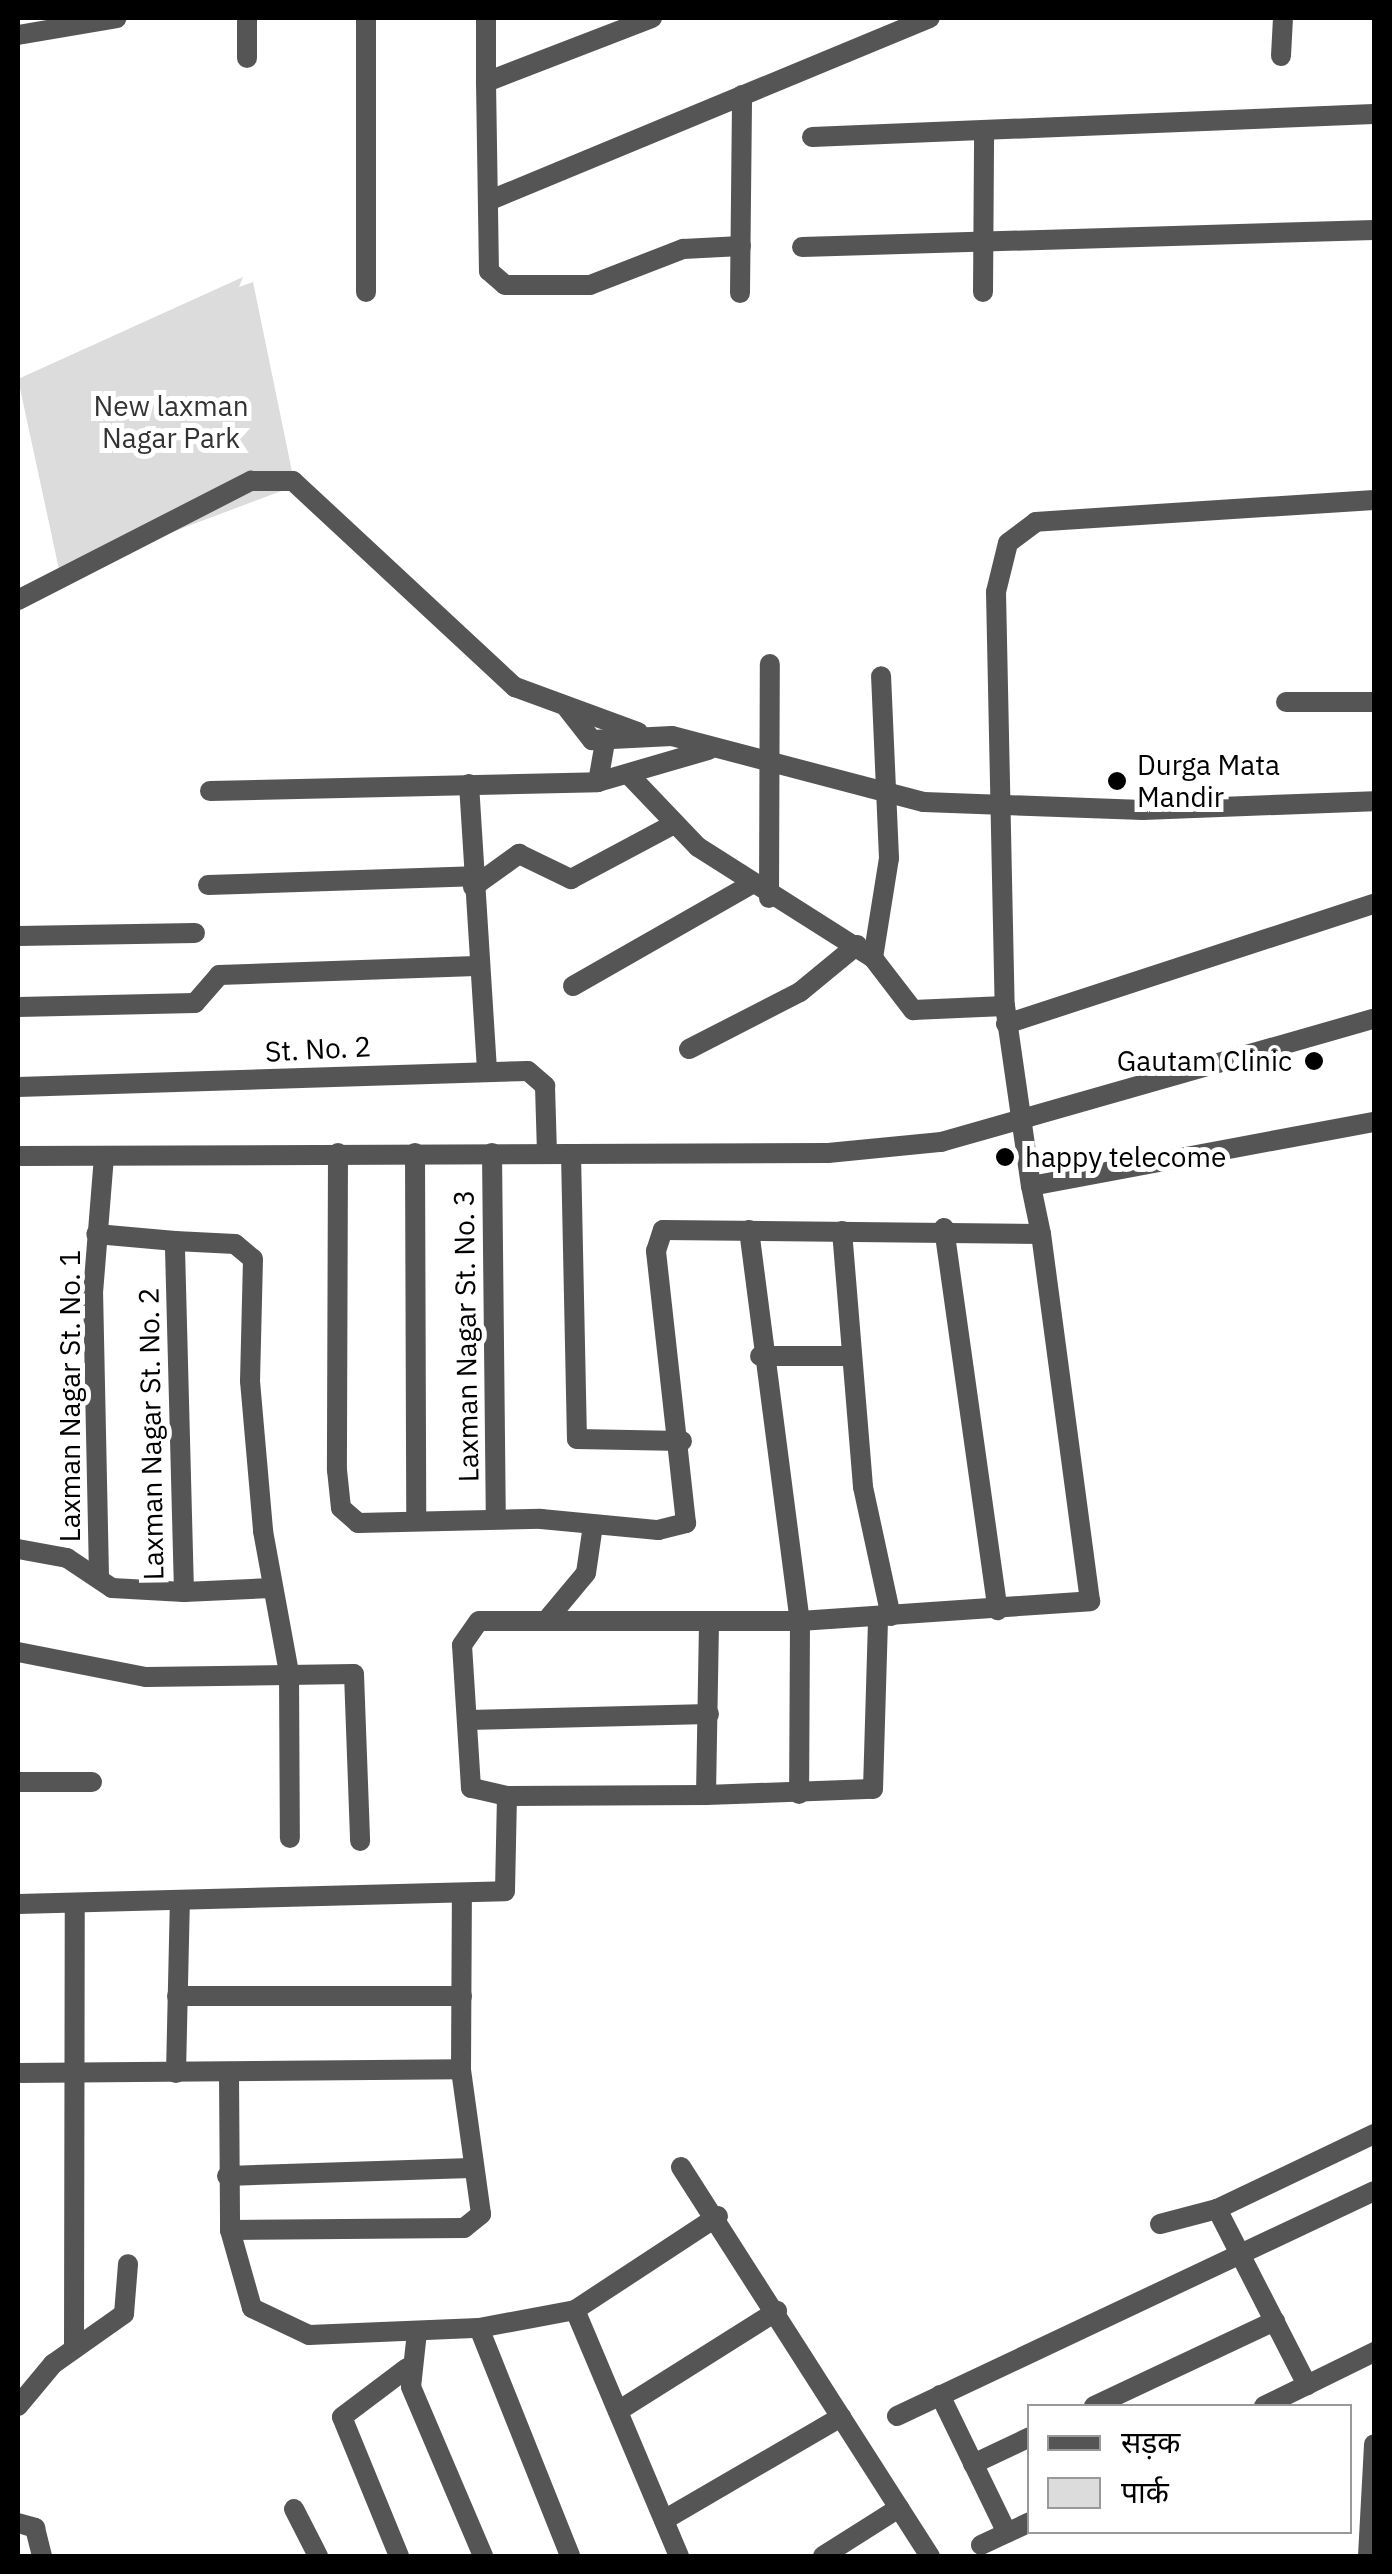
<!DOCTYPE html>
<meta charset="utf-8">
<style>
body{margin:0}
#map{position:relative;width:1392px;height:2574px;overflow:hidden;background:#fff;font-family:"IBM Plex Sans","Noto Sans Devanagari",sans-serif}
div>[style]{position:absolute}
.green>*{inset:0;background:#dcdcdc}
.street>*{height:20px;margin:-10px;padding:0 10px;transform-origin:10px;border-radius:10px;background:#555}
.dots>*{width:28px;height:28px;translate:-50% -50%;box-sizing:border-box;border:5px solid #fff;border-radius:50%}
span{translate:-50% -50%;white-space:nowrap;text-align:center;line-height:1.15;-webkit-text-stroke:10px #fff;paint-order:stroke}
.park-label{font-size:28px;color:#333}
.poi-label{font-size:28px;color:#000}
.left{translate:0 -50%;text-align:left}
.right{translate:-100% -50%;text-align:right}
.street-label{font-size:28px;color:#000}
.frame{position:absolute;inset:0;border:20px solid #000;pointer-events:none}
.legend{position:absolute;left:1027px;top:2404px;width:325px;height:130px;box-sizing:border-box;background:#fff;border:2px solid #999;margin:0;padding:12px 18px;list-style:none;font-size:30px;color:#000}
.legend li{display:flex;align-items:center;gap:20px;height:50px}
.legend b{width:50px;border:2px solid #999}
</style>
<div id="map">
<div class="green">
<div style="clip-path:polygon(243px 277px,239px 287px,253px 282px,295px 486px,60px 574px,18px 379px)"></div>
</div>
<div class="street">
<div style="left:486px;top:18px;width:64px;rotate:90deg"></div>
<div style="left:652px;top:18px;width:178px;rotate:158.9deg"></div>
<div style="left:486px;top:82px;width:189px;rotate:89.1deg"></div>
<div style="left:489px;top:271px;width:21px;rotate:41deg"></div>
<div style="left:505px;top:285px;width:85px"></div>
<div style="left:590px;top:285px;width:100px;rotate:-21.2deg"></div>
<div style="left:683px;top:249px;width:58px;rotate:-3deg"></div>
<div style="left:18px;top:35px;width:100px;rotate:-9.7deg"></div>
<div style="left:1281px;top:56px;width:38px;rotate:-87deg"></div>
<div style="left:247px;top:58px;width:40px;rotate:-90deg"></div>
<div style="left:812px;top:137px;width:562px;rotate:-2.34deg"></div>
<div style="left:488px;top:201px;width:478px;rotate:-22.5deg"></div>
<div style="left:802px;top:247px;width:572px;rotate:-1.7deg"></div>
<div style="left:366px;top:292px;width:274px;rotate:-90deg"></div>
<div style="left:983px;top:292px;width:161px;rotate:-89.6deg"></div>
<div style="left:740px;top:293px;width:198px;rotate:-89.4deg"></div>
<div style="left:1374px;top:500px;width:339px;rotate:176.3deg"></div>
<div style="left:1036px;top:522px;width:35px;rotate:143deg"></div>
<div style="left:1008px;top:543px;width:50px;rotate:103.8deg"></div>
<div style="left:996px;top:592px;width:414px;rotate:88.8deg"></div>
<div style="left:1005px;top:1006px;width:182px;rotate:81.8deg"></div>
<div style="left:1031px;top:1186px;width:349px;rotate:-10.6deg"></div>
<div style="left:18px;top:600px;width:262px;rotate:-27.1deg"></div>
<div style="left:251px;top:481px;width:42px"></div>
<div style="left:293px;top:481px;width:303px;rotate:42.9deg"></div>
<div style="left:515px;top:687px;width:131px;rotate:20.1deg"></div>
<div style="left:1286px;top:702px;width:88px"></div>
<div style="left:567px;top:708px;width:41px;rotate:52deg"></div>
<div style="left:592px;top:740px;width:80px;rotate:-2.9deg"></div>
<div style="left:672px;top:736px;width:260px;rotate:14.7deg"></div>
<div style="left:924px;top:802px;width:219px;rotate:2.1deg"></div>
<div style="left:1143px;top:810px;width:231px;rotate:-2.2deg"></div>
<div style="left:631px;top:777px;width:97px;rotate:46.3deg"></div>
<div style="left:698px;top:847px;width:207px;rotate:32.4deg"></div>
<div style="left:873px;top:958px;width:66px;rotate:52.4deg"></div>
<div style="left:913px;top:1010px;width:92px;rotate:-2.5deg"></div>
<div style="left:598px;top:782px;width:41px;rotate:-80.1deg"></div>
<div style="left:469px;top:784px;width:286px;rotate:86.4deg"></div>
<div style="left:210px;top:791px;width:388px;rotate:-1.3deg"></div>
<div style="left:598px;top:782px;width:115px;rotate:-16.2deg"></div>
<div style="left:208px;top:885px;width:265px;rotate:-1.9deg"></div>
<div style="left:473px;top:887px;width:57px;rotate:-35.7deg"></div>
<div style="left:519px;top:854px;width:58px;rotate:25.7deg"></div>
<div style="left:571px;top:879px;width:115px;rotate:-28.1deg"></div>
<div style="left:769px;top:898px;width:234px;rotate:-89.8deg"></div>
<div style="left:18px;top:936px;width:177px;rotate:-1deg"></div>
<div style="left:873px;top:958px;width:101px;rotate:-80.9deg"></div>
<div style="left:889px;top:858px;width:182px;rotate:-92.5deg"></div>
<div style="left:573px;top:986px;width:204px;rotate:-29.7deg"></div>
<div style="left:18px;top:1007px;width:177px;rotate:-1.3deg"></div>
<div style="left:195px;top:1003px;width:37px;rotate:-49deg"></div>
<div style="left:219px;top:975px;width:257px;rotate:-2deg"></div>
<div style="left:1006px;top:1024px;width:387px;rotate:-18.1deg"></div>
<div style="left:689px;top:1049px;width:125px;rotate:-27.2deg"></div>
<div style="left:800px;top:992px;width:74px;rotate:-39.5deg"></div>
<div style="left:18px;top:1087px;width:510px;rotate:-1.8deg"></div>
<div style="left:528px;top:1071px;width:23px;rotate:41deg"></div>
<div style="left:545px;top:1086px;width:68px;rotate:88.3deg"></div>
<div style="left:338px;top:1153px;width:317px;rotate:90.2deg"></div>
<div style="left:337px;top:1470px;width:38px;rotate:84deg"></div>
<div style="left:341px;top:1508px;width:23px;rotate:41deg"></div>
<div style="left:358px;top:1523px;width:183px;rotate:-1.3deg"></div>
<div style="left:541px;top:1519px;width:118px;rotate:5.4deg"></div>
<div style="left:658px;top:1530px;width:29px;rotate:-14deg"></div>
<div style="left:686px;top:1523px;width:274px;rotate:-96.3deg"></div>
<div style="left:656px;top:1251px;width:22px;rotate:-72deg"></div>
<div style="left:663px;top:1230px;width:378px;rotate:0.6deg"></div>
<div style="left:1041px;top:1234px;width:49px;rotate:-101.8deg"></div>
<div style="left:415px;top:1153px;width:367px;rotate:89.8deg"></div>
<div style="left:492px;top:1153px;width:366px;rotate:89.4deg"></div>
<div style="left:571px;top:1154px;width:285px;rotate:88.8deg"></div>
<div style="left:577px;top:1439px;width:105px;rotate:1.1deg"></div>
<div style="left:18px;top:1156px;width:810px;rotate:-0.21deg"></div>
<div style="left:828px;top:1153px;width:114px;rotate:-5.6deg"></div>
<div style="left:941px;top:1142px;width:450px;rotate:-15.9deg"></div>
<div style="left:944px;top:1228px;width:386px;rotate:82deg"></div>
<div style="left:749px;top:1230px;width:394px;rotate:82.6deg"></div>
<div style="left:800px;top:1621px;width:173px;rotate:90.3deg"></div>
<div style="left:842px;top:1231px;width:257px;rotate:85.3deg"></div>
<div style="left:863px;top:1487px;width:132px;rotate:77.8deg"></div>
<div style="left:175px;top:1241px;width:60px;rotate:2.9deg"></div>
<div style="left:235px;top:1244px;width:23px;rotate:40deg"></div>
<div style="left:253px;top:1259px;width:122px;rotate:91.4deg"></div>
<div style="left:250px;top:1381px;width:151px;rotate:85deg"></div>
<div style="left:263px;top:1531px;width:144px;rotate:79.6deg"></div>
<div style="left:289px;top:1673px;width:165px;rotate:89.7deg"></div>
<div style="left:760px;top:1356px;width:89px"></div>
<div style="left:18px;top:1549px;width:50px;rotate:10.4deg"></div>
<div style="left:67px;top:1558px;width:54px;rotate:33.7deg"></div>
<div style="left:112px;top:1588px;width:72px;rotate:3.2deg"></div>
<div style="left:184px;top:1592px;width:351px;rotate:-91.5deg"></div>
<div style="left:175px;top:1241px;width:79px;rotate:-174.9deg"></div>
<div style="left:99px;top:1576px;width:283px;rotate:-91.2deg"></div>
<div style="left:93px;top:1293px;width:137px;rotate:-85.4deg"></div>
<div style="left:184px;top:1592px;width:88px;rotate:-2.6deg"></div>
<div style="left:546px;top:1621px;width:62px;rotate:-50.2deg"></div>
<div style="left:586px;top:1573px;width:49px;rotate:-81.7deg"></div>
<div style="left:18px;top:1652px;width:130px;rotate:11.1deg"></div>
<div style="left:146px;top:1677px;width:208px;rotate:-0.8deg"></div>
<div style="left:354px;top:1674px;width:167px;rotate:87.9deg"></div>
<div style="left:468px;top:1720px;width:241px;rotate:-1.4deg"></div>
<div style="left:18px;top:1782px;width:74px"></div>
<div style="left:706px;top:1795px;width:167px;rotate:-2.1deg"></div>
<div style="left:873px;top:1789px;width:171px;rotate:-88.3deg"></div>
<div style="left:507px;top:1796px;width:199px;rotate:-0.3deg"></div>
<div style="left:706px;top:1795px;width:172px;rotate:-89deg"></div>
<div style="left:18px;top:1904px;width:487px;rotate:-1.5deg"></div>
<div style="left:505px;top:1891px;width:95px;rotate:-88.8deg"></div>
<div style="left:507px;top:1796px;width:37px;rotate:-167deg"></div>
<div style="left:471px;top:1788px;width:143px;rotate:-93.6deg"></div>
<div style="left:462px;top:1645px;width:29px;rotate:-55deg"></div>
<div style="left:479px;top:1621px;width:321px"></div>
<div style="left:800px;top:1621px;width:291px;rotate:-3.9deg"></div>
<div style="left:1090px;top:1601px;width:370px;rotate:-97.6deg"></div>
<div style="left:177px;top:1996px;width:285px"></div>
<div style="left:18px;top:2073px;width:443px;rotate:-0.5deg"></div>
<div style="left:176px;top:2073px;width:173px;rotate:-88.7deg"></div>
<div style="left:229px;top:2074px;width:156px;rotate:89.6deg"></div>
<div style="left:230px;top:2230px;width:81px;rotate:74.2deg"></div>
<div style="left:252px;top:2308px;width:63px;rotate:25.3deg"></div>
<div style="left:309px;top:2335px;width:170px;rotate:-2.4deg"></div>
<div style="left:479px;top:2328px;width:245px;rotate:68.2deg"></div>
<div style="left:681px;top:2167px;width:462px;rotate:57.4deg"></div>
<div style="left:227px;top:2176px;width:244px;rotate:-1.9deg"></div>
<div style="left:1217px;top:2209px;width:198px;rotate:62.9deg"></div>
<div style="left:1160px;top:2224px;width:59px;rotate:-14.7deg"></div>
<div style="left:1217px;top:2209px;width:174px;rotate:-25.5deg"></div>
<div style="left:230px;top:2230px;width:234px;rotate:-0.5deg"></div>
<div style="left:464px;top:2228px;width:22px;rotate:-39deg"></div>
<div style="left:481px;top:2214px;width:146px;rotate:-97.9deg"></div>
<div style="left:461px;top:2069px;width:170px;rotate:-89.7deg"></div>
<div style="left:575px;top:2310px;width:267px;rotate:67.1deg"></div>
<div style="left:479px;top:2328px;width:98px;rotate:-10.6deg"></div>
<div style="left:575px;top:2310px;width:171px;rotate:-33.3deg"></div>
<div style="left:417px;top:2332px;width:55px;rotate:96.2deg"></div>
<div style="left:411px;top:2387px;width:184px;rotate:66.9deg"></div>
<div style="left:74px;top:2347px;width:443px;rotate:-89.9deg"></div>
<div style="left:940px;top:2395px;width:153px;rotate:64.1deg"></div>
<div style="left:18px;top:2406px;width:55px;rotate:-50.2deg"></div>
<div style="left:53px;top:2364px;width:87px;rotate:-35.2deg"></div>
<div style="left:124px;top:2314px;width:50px;rotate:-85.4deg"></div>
<div style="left:1094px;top:2406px;width:200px;rotate:-25.2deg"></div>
<div style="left:1264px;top:2406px;width:123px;rotate:-26.1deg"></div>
<div style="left:618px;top:2411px;width:188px;rotate:-32.2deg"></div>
<div style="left:897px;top:2416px;width:527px;rotate:-25.25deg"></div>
<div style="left:973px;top:2464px;width:63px;rotate:-25.3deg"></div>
<div style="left:294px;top:2509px;width:53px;rotate:62.9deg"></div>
<div style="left:664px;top:2520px;width:205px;rotate:-30.2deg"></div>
<div style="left:18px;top:2523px;width:18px;rotate:16deg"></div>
<div style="left:35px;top:2528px;width:29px;rotate:76deg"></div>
<div style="left:981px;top:2545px;width:54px;rotate:-25.1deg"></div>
<div style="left:399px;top:2556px;width:150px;rotate:-112.3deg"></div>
<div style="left:342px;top:2417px;width:81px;rotate:-37deg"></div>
<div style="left:823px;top:2556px;width:90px;rotate:-32.3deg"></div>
<div style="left:1368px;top:2556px;width:112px;rotate:-86.9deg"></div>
</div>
<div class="dots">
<div style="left:1117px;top:781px;background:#000"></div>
<div style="left:1314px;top:1061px;background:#000"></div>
<div style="left:1005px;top:1157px;background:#000"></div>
</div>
<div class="park-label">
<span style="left:171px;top:422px">New laxman<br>Nagar Park</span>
</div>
<div class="poi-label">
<span class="left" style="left:1137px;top:781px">Durga Mata<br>Mandir</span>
<span class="right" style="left:1292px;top:1061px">Gautam Clinic</span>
<span class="left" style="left:1025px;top:1157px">happy telecome</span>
</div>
<div class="street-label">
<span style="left:318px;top:1049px;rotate:-3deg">St. No. 2</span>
<span style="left:466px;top:1336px;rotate:-91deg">Laxman Nagar St. No. 3</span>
<span style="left:70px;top:1396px;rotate:-90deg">Laxman Nagar St. No. 1</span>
<span style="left:151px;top:1434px;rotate:-91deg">Laxman Nagar St. No. 2</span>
</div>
<div class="frame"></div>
<ul class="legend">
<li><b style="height:12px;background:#555"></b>सड़क</li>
<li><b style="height:28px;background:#dcdcdc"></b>पार्क</li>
</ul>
</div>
